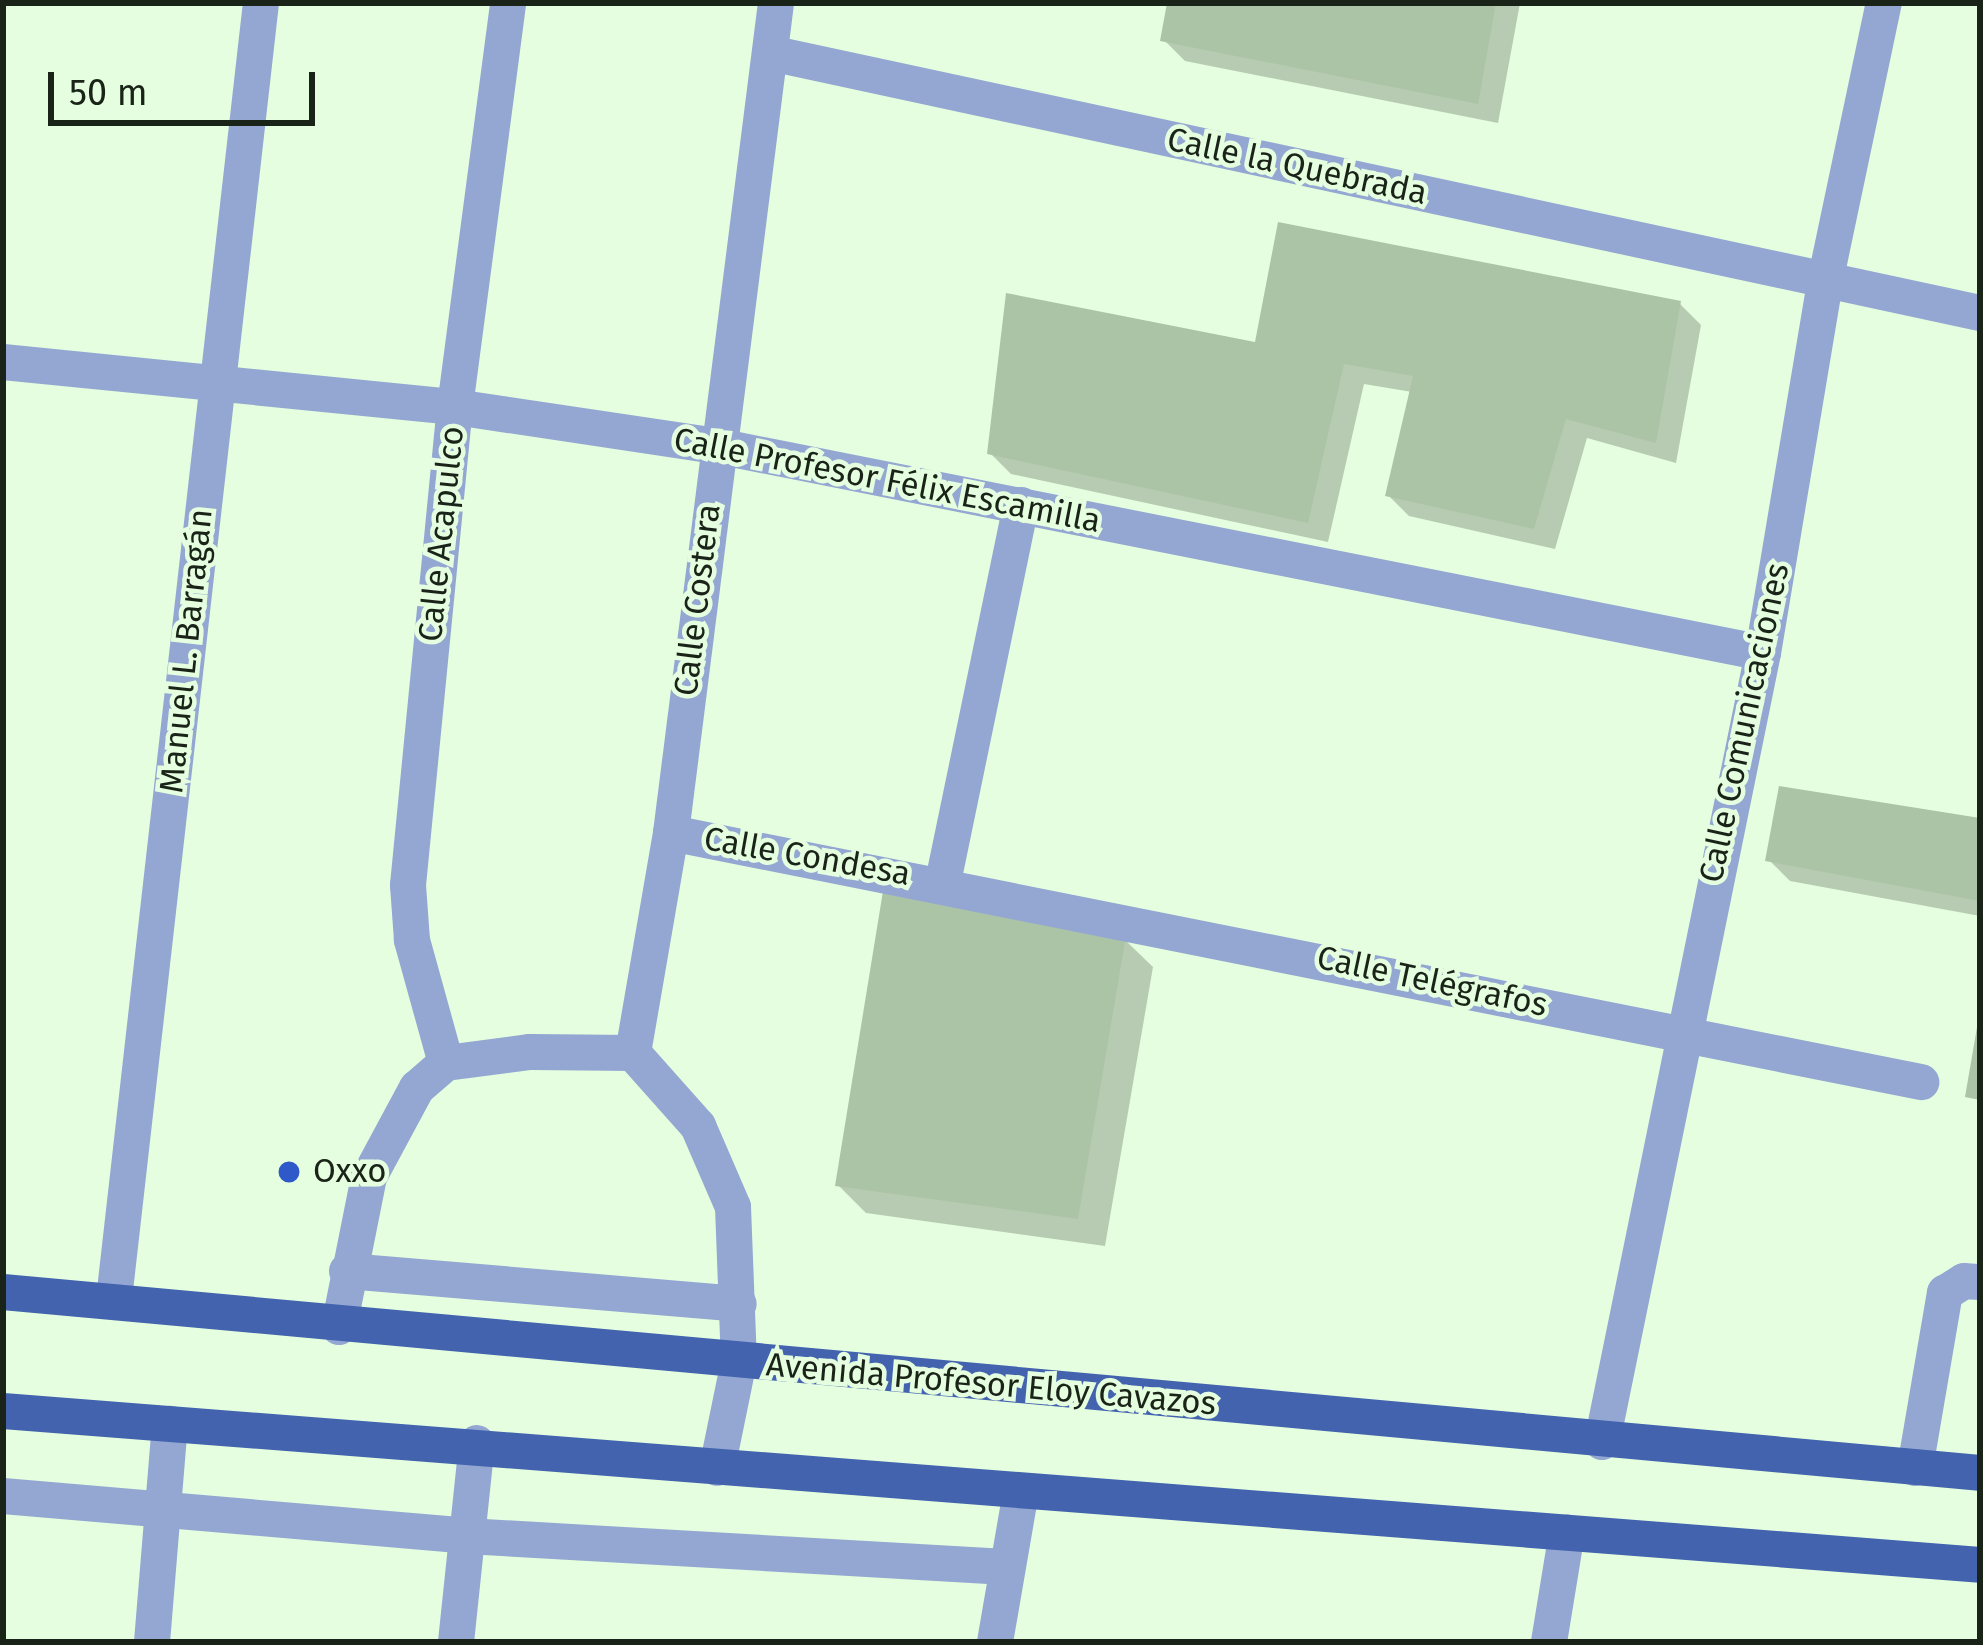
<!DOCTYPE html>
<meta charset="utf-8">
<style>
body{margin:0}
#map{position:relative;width:1983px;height:1645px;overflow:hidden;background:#e5fedf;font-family:"Fira Sans",sans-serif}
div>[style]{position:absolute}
.shadow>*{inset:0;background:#0003}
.building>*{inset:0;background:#acc4a6}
.minor>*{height:36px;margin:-18px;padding:0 18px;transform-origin:18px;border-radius:18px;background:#93a7d2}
.major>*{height:36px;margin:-18px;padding:0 18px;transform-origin:18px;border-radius:18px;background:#4363af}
.dots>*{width:33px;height:33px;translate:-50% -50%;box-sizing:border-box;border:6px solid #e5fedf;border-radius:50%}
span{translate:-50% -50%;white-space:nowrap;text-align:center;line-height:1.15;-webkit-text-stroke:9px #e5fedf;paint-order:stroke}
.street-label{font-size:33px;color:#1a2318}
.poi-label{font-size:33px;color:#1a2318}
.left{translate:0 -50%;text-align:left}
.frame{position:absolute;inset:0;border:6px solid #1a2318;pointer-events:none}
.scale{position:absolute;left:48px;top:72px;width:267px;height:54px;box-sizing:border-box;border:6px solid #1a2318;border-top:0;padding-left:15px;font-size:36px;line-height:42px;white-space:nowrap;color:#1a2318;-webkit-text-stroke:9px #e5fedf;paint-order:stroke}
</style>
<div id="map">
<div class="shadow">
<div style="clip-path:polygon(1170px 3px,1520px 3px,1498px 123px,1185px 61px,1164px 40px)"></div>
<div style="clip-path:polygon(1680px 304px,1701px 325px,1676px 463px,1587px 438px,1555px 549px,1409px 516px,1388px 495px,1412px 392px,1364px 384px,1328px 542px,1011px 474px,990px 453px,1257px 346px)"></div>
<div style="clip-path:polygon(1980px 821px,1980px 916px,1790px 881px,1769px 860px)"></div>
<div style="clip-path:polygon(1124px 939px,1153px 967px,1105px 1246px,866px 1213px,838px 1185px)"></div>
</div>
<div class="building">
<div style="clip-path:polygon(1167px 3px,1496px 3px,1478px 104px,1160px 41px)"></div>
<div style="clip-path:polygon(1278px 222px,1681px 301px,1656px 443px,1566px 419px,1534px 529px,1385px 496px,1413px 376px,1344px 364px,1308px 523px,987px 454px,1006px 293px,1255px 342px)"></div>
<div style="clip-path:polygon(1779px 786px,1980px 818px,1980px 901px,1765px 861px)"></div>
<div style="clip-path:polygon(883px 891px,1126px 936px,1078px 1219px,835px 1186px)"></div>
<div style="clip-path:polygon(1980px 1010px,1980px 1100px,1965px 1097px)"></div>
</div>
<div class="minor">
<div style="left:770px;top:53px;width:1238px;rotate:12.13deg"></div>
<div style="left:3px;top:362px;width:454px;rotate:5.7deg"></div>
<div style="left:455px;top:407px;width:265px;rotate:8.5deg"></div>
<div style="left:717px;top:446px;width:1066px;rotate:11.19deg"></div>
<div style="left:671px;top:833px;width:1275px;rotate:11.27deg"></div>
<div style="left:943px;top:882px;width:385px;rotate:-78.3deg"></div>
<div style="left:633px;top:1053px;width:223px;rotate:-80.2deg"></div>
<div style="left:671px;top:833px;width:837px;rotate:-82.79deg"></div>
<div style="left:446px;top:1063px;width:128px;rotate:-105.5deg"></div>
<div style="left:412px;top:940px;width:55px;rotate:-94.2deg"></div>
<div style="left:408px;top:885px;width:480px;rotate:-84.4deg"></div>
<div style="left:455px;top:407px;width:407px;rotate:-82.5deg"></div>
<div style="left:347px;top:1271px;width:393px;rotate:4.8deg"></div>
<div style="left:114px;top:1299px;width:1304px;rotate:-83.53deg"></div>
<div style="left:339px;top:1327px;width:153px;rotate:-78.7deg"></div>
<div style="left:369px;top:1177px;width:101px;rotate:-61.7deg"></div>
<div style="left:417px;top:1088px;width:38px;rotate:-41deg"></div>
<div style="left:446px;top:1063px;width:85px;rotate:-7.5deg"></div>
<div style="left:530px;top:1052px;width:103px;rotate:0.6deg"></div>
<div style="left:633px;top:1053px;width:98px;rotate:48.3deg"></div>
<div style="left:698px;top:1126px;width:88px;rotate:66.6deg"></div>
<div style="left:733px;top:1207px;width:154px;rotate:87.8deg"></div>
<div style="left:739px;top:1361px;width:109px;rotate:101.6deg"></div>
<div style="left:1602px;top:1442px;width:805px;rotate:-78.47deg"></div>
<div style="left:1763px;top:653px;width:376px;rotate:-80.5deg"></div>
<div style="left:1825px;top:282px;width:285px;rotate:-78.1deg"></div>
<div style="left:1915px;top:1468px;width:178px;rotate:-80.3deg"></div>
<div style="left:1945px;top:1293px;width:22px;rotate:-32deg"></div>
<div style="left:1964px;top:1281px;width:16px;rotate:4deg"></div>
<div style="left:3px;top:1496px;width:466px;rotate:4.9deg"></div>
<div style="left:467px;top:1536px;width:540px;rotate:3.29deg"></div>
<div style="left:152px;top:1642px;width:219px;rotate:-85.3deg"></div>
<div style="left:456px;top:1642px;width:200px;rotate:-84deg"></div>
<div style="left:995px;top:1642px;width:152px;rotate:-80.2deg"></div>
<div style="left:1549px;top:1642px;width:111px;rotate:-80.7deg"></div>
</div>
<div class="major">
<div style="left:3px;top:1292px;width:1985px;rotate:5.23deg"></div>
<div style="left:3px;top:1411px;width:1983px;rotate:4.45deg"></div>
</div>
<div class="dots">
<div style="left:289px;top:1172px;background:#2f59c8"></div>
</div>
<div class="street-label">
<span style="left:1297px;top:167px;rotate:12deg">Calle la Quebrada</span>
<span style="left:887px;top:481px;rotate:11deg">Calle Profesor Félix Escamilla</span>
<span style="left:442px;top:534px;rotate:-84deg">Calle Acapulco</span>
<span style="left:698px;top:600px;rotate:-83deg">Calle Costera</span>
<span style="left:187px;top:651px;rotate:-84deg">Manuel L. Barragán</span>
<span style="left:1745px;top:723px;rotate:-78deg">Calle Comunicaciones</span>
<span style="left:807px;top:857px;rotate:10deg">Calle Condesa</span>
<span style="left:1432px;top:982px;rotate:12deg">Calle Telégrafos</span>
<span style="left:991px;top:1385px;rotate:5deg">Avenida Profesor Eloy Cavazos</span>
</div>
<div class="poi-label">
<span class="left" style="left:313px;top:1172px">Oxxo</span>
</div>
<div class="frame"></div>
<div class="scale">50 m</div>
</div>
